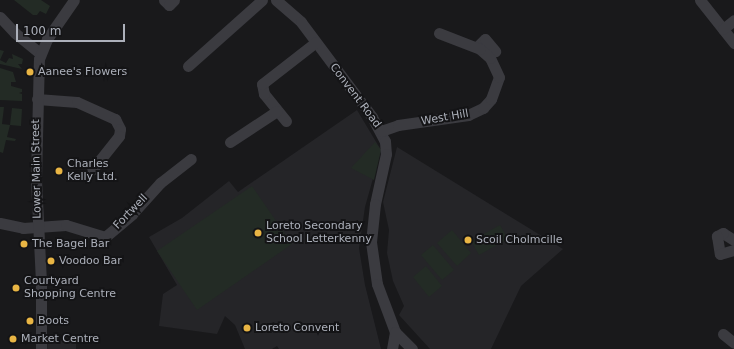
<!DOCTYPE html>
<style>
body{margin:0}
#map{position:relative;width:734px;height:349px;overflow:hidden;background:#19191b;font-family:"DejaVu Sans",sans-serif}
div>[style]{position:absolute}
.built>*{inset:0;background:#252528}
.green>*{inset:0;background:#232b25}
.minor>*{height:11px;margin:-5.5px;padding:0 5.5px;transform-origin:5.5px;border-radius:5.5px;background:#3b3b40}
.dots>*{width:11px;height:11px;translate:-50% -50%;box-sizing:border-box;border:2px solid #141416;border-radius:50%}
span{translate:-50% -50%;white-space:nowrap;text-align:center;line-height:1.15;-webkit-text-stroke:4px #141416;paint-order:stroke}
.poi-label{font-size:11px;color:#acb0ba}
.left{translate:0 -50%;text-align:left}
.street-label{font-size:11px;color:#acb0ba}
.scale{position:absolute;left:16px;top:24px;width:109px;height:18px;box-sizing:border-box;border:2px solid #acb0ba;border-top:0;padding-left:5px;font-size:12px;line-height:14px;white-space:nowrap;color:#acb0ba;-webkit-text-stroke:3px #141416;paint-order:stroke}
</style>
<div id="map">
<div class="built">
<div style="clip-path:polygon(357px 110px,381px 150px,365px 207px,359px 248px,365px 285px,381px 349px,279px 349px,277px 346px,272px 349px,245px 349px,235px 325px,225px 316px,217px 334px,159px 326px,163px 294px,177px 285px,149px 237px,182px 218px,229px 181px,238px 192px)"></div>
<div style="clip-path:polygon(397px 147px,563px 249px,521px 286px,491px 349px,430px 349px,399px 315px,404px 306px,393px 281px,387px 253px,389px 230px,383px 202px)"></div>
<div style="clip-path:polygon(48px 339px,76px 342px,76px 349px,47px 349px)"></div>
</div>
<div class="green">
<div style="clip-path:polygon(14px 0,41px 0,50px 6px,46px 14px,40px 11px,37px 15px,33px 15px)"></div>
<div style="clip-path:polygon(0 50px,4px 51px,0 60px,6px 63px,9px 58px,13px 59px,12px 54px,23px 59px,22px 64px,18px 64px,22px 69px,0 64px)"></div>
<div style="clip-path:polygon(0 68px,13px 72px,16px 82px,20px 82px,11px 82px,11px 86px,22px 89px,22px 92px,19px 93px,22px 94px,22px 101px,0 100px)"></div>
<div style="clip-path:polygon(0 107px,4px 107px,2px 124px,10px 125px,12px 108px,22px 109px,21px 126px,10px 125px,7px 137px,16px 139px,15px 141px,6px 140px,3px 153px,0 152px)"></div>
<div style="clip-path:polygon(375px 142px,381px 150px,374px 180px,351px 168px)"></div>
<div style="clip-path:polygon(252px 186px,292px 244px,197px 310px,157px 251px)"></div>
<div style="clip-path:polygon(500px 225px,508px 239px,479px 255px,471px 241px)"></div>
<div style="clip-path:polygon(452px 230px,471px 253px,457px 266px,437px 243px)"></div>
<div style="clip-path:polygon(433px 245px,454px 270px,442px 280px,421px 255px)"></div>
<div style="clip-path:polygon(426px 266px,442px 286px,429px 297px,413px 277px)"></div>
</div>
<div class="minor">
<div style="left:164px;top:0;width:7px;rotate:45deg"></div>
<div style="left:169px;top:5px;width:7px;rotate:-45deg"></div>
<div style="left:276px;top:0;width:33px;rotate:41deg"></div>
<div style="left:301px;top:22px;width:119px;rotate:53.2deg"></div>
<div style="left:372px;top:117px;width:27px;rotate:62deg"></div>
<div style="left:385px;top:141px;width:13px;rotate:86deg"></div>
<div style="left:386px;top:154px;width:51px;rotate:102.4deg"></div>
<div style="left:375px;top:204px;width:38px;rotate:96deg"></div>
<div style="left:371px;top:242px;width:42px;rotate:81.9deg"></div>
<div style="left:377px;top:284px;width:51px;rotate:69.4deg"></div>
<div style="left:395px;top:332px;width:17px;rotate:100deg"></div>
<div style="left:700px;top:0;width:55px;rotate:51.7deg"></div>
<div style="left:0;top:17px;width:22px;rotate:47deg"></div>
<div style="left:15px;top:33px;width:32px;rotate:39deg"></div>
<div style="left:723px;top:29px;width:14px;rotate:-39deg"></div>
<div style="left:477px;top:47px;width:11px;rotate:-45deg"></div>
<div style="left:485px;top:39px;width:16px;rotate:50deg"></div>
<div style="left:188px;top:66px;width:99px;rotate:-41.7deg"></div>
<div style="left:37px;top:99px;width:40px;rotate:4.3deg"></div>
<div style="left:77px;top:102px;width:42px;rotate:24.1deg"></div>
<div style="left:115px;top:119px;width:11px;rotate:63deg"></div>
<div style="left:120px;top:129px;width:7px;rotate:98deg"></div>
<div style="left:119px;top:136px;width:43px;rotate:128.5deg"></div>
<div style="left:286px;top:121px;width:35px;rotate:-129deg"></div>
<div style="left:264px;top:94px;width:10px;rotate:-101deg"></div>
<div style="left:262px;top:84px;width:68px;rotate:-37.9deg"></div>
<div style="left:381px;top:131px;width:18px;rotate:-19deg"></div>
<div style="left:398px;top:125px;width:71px;rotate:-8.1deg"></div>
<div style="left:468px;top:115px;width:17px;rotate:-25deg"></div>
<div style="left:483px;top:108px;width:12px;rotate:-48deg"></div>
<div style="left:491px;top:99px;width:23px;rotate:-70deg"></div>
<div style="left:499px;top:77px;width:21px;rotate:-115deg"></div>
<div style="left:490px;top:58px;width:13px;rotate:-138deg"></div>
<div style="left:480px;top:49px;width:44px;rotate:-158.7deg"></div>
<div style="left:230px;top:142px;width:56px;rotate:-33.4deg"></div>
<div style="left:0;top:223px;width:24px;rotate:12deg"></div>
<div style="left:23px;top:228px;width:43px;rotate:-4deg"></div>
<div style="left:66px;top:225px;width:41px;rotate:17.1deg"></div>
<div style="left:105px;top:237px;width:35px;rotate:-40deg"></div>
<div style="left:132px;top:214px;width:42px;rotate:-47.9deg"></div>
<div style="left:160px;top:183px;width:39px;rotate:-38deg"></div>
<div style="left:734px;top:240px;width:13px;rotate:-148deg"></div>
<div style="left:723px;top:233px;width:7px;rotate:153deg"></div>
<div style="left:717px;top:236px;width:18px;rotate:81deg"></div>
<div style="left:720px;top:254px;width:15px;rotate:-16deg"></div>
<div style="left:395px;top:332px;width:24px;rotate:45deg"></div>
<div style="left:723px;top:334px;width:14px;rotate:39deg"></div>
<div style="left:41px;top:349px;width:67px;rotate:-90deg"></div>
<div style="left:41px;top:282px;width:103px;rotate:-92.8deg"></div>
<div style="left:36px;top:179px;width:120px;rotate:-88.6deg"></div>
<div style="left:39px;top:59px;width:22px;rotate:-68deg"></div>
<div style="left:47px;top:39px;width:47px;rotate:-55.3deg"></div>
</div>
<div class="dots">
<div style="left:30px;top:72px;background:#e9b544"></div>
<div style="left:59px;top:171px;background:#e9b544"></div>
<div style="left:258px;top:233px;background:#e9b544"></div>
<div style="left:468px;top:240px;background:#e9b544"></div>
<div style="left:24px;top:244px;background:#e9b544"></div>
<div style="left:51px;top:261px;background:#e9b544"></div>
<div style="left:16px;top:288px;background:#e9b544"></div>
<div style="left:30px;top:321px;background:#e9b544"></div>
<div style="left:247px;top:328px;background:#e9b544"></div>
<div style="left:13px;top:339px;background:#e9b544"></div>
</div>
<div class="poi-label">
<span class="left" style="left:38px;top:72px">Aanee's Flowers</span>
<span class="left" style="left:67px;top:171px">Charles<br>Kelly Ltd.</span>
<span class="left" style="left:266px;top:233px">Loreto Secondary<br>School Letterkenny</span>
<span class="left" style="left:476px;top:240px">Scoil Cholmcille</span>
<span class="left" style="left:32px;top:244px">The Bagel Bar</span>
<span class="left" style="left:59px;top:261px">Voodoo Bar</span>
<span class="left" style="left:24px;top:288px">Courtyard<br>Shopping Centre</span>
<span class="left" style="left:38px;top:321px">Boots</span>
<span class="left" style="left:255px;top:328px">Loreto Convent</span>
<span class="left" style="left:21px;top:339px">Market Centre</span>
</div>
<div class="street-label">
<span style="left:355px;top:96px;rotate:53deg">Convent Road</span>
<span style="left:445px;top:118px;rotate:-10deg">West Hill</span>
<span style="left:37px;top:169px;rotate:-91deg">Lower Main Street</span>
<span style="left:131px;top:212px;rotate:-46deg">Fortwell</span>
</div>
<div class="scale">100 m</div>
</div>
